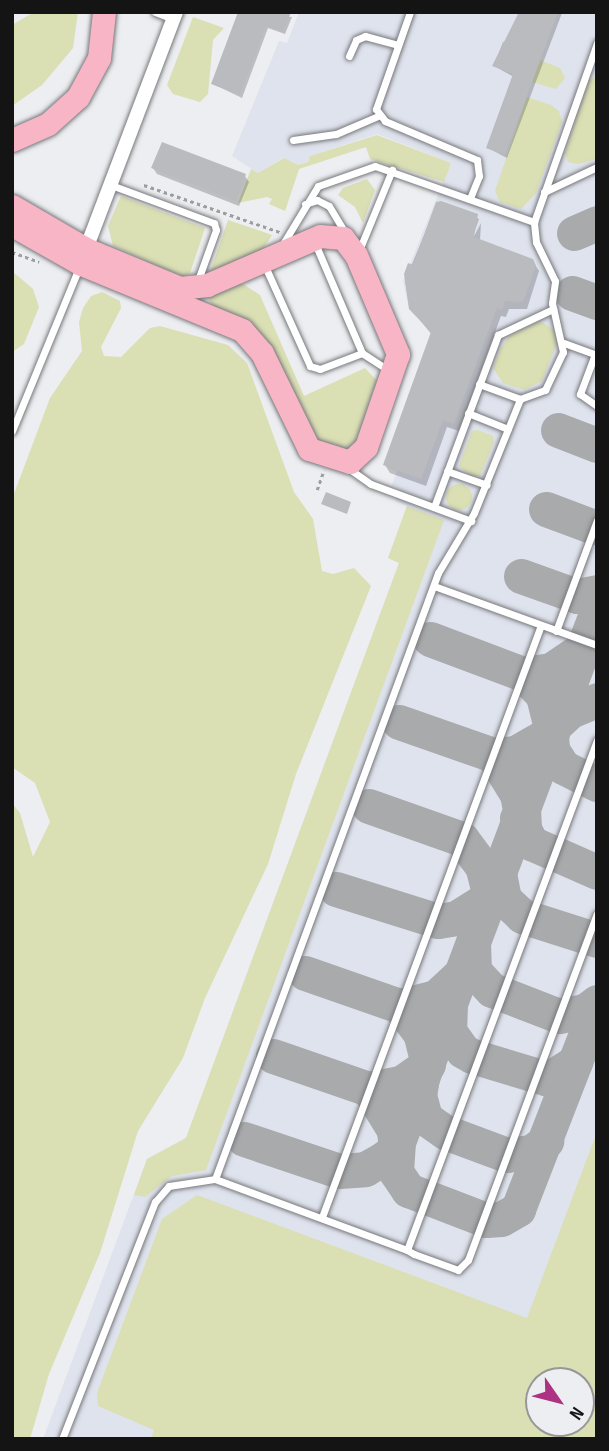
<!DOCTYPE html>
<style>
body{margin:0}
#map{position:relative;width:609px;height:1451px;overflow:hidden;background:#edeef1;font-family:"Sofia Sans Condensed",sans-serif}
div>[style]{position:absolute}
.built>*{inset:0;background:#dfe3ed}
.green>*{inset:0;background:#dadfb4}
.round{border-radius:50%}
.shadow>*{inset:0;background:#0003}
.taxiway>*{height:35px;margin:-17.5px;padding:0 17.5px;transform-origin:17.5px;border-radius:17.5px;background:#a8aaac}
.building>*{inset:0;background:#babbbe}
.path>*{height:2.5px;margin-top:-1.25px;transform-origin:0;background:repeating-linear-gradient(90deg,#9d9ea0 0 3.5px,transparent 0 7px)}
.roads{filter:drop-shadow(0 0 2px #77787b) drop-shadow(0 0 2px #77787b)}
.lane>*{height:7px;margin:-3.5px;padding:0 3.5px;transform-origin:3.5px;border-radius:3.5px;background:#fff}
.street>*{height:14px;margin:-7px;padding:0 7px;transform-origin:7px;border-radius:7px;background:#fff}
.primary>*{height:23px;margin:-11.5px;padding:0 11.5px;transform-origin:11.5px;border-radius:11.5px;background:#f7b5c5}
span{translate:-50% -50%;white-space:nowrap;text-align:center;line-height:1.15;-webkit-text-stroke:7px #edeef1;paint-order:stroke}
.frame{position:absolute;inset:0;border:14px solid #141415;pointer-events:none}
.north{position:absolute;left:525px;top:1367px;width:70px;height:70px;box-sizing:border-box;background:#edeef1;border:2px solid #969799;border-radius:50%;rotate:125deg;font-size:19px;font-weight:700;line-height:28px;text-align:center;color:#141415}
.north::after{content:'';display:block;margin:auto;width:24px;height:32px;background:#ae3283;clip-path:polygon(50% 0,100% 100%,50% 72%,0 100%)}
</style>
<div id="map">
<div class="built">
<div style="clip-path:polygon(evenodd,299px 12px,597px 12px,597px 1439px,43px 1439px,147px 1159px,186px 1138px,399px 563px,388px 558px,407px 506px,395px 501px,400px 489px,392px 485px,397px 471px,383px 465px,431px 332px,409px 309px,403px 281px,451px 163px,377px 134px,310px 156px,308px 162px,298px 165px,283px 158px,258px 173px,232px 156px,279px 41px,287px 43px,299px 12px,539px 1381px,581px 1381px,581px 1423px,539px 1423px,539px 1381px)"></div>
</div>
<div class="green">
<div style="clip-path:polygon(34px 12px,78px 12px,73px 48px,42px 85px,12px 106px,12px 25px)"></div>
<div style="clip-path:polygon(193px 17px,224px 28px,213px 40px,208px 94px,200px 102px,173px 94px,167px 85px)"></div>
<div style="clip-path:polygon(540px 60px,560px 68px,565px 78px,556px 89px,532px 82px)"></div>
<div style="clip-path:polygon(597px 76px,597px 159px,578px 164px,568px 162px,565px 154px,588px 81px)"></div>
<div style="clip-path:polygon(527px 97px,551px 105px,559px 111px,562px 122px,536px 193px,521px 209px,500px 202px,495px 191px)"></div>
<div style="clip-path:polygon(377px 135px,451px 163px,444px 182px,370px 159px,366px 147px,299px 169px,285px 211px,269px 204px,272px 199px,267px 197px,238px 203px,251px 169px,258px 173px,284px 158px,298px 165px,308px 162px,310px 156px)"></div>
<div style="clip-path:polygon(367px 179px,375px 190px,363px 223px,355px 207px,338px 195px,343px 188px)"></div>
<div style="clip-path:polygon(121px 196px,205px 228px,190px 273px,182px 277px,113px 246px,108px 226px)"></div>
<div style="clip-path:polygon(228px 220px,272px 235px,261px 253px,210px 272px)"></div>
<div style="clip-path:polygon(12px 271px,33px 289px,39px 307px,24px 344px,12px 352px)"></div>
<div style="clip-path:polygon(237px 280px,260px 295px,304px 396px,365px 368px,377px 381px,353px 450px,321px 446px,267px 349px,210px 303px,208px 296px)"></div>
<div style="clip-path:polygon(102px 292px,120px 301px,121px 308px,101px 347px,104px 356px,121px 357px,150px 328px,160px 326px,228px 345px,247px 363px,294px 492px,313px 519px,322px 571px,333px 574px,354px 568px,371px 586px,296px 774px,268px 864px,205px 998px,183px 1058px,138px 1131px,100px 1253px,49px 1374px,30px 1439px,12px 1439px,12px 803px,20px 813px,33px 857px,50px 822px,35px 783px,12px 767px,12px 499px,50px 398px,82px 351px,79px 322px,83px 308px,91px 296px)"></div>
<div style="clip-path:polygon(540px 321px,554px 330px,557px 343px,542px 381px,524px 390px,503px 383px,493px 368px,501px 348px,509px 336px)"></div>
<div style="clip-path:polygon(478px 430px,493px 436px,494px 442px,480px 476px,472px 477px,459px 466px,472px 431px)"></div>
<div class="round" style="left:446px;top:484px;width:26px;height:26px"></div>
<div style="clip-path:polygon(407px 506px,444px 520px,206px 1170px,172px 1176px,145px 1197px,134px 1195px,147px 1159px,186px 1138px,399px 563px,388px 558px)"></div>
<div style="clip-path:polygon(evenodd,597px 1132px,597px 1439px,151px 1439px,154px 1430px,98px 1406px,97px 1393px,162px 1219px,197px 1195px,527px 1318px,597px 1132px,539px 1381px,581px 1381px,581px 1423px,539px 1423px,539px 1381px)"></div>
</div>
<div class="shadow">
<div style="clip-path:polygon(240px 12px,292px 17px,285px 34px,268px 28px,242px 98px,213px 84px)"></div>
<div style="clip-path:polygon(519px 12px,562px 13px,507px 158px,488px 148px,514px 77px,494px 66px,503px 42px,509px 44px)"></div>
<div style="clip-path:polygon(153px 168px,245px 176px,249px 182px,239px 206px,157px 174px)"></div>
<div style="clip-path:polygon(446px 203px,479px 219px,470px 244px,481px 223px,480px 241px,534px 263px,539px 271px,527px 309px,509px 309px,506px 317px,501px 316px,459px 431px,447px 427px,426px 486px,390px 473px,385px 465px,432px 335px,410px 308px,405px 281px,437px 204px)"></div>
</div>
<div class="taxiway">
<div style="left:574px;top:233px;width:25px;rotate:-23deg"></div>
<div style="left:572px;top:293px;width:27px;rotate:20deg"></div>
<div style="left:558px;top:430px;width:42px;rotate:21deg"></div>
<div style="left:546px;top:509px;width:51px;rotate:20.6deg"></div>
<div style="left:521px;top:576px;width:59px;rotate:19.7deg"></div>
<div style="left:577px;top:596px;width:20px;rotate:-11deg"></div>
<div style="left:597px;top:611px;width:567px;rotate:110.54deg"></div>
<div style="left:398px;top:1142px;width:30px;rotate:94deg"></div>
<div style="left:396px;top:1172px;width:22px;rotate:56deg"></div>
<div style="left:408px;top:1190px;width:84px;rotate:21deg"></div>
<div style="left:486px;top:1220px;width:15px;rotate:-4deg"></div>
<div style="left:501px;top:1219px;width:20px;rotate:-30deg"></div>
<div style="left:518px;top:1209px;width:219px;rotate:-68.8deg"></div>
<div style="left:430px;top:639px;width:99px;rotate:20.6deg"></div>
<div style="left:399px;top:722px;width:100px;rotate:19.3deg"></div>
<div style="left:554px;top:726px;width:22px;rotate:-43deg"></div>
<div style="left:570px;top:711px;width:29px;rotate:-22deg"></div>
<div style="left:551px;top:735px;width:15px;rotate:86deg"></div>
<div style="left:552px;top:750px;width:20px;rotate:57deg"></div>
<div style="left:563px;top:767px;width:38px;rotate:27deg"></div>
<div style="left:523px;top:809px;width:20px;rotate:87deg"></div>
<div style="left:524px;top:829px;width:16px;rotate:63deg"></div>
<div style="left:531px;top:843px;width:72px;rotate:23.7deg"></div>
<div style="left:517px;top:818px;width:4px;rotate:-27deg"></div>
<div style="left:521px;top:816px;width:22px;rotate:-100deg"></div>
<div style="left:517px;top:794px;width:46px;rotate:-121.6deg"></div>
<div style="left:493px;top:755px;width:22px;rotate:-5deg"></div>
<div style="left:515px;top:753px;width:43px;rotate:-29.6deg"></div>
<div style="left:552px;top:732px;width:38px;rotate:-104deg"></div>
<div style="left:543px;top:695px;width:29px;rotate:-134deg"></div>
<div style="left:523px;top:674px;width:28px;rotate:-8deg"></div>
<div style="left:551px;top:670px;width:36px;rotate:-34deg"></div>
<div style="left:499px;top:873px;width:26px;rotate:79deg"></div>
<div style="left:504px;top:899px;width:25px;rotate:43deg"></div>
<div style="left:522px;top:916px;width:79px;rotate:17.7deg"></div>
<div style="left:336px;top:889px;width:107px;rotate:17.4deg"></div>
<div style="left:438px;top:921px;width:18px;rotate:-9deg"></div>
<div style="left:456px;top:918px;width:40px;rotate:-32deg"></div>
<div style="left:490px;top:897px;width:32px;rotate:-104deg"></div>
<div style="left:482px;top:866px;width:34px;rotate:-127deg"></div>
<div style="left:462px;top:839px;width:99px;rotate:-160.5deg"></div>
<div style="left:473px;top:943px;width:28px;rotate:88deg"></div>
<div style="left:474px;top:971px;width:26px;rotate:47deg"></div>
<div style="left:492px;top:990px;width:72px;rotate:21.2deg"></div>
<div style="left:559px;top:1016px;width:26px;rotate:-11deg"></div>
<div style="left:585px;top:1011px;width:15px;rotate:-37deg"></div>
<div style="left:305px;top:973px;width:101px;rotate:19.2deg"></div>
<div style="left:450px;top:1004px;width:27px;rotate:92deg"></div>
<div style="left:449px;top:1031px;width:24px;rotate:55deg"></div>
<div style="left:463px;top:1051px;width:10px;rotate:29deg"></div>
<div style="left:472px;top:1056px;width:79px;rotate:16.8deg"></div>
<div style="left:548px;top:1079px;width:32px;rotate:-32deg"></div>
<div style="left:273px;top:1056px;width:102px;rotate:19deg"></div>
<div style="left:422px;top:1078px;width:17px;rotate:100deg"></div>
<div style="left:419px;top:1095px;width:24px;rotate:75deg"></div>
<div style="left:425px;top:1118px;width:24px;rotate:35deg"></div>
<div style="left:445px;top:1132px;width:66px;rotate:20.4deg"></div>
<div style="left:507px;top:1155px;width:24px;rotate:-7deg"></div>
<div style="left:531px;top:1152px;width:19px;rotate:-36deg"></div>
<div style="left:244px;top:1139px;width:100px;rotate:18.6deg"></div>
<div style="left:339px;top:1171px;width:26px;rotate:-4deg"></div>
<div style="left:365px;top:1169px;width:21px;rotate:-29deg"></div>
<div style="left:383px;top:1159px;width:16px;rotate:-38deg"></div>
<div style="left:396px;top:1149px;width:19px;rotate:-96deg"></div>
<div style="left:394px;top:1130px;width:48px;rotate:-121.4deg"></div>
<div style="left:369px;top:1089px;width:33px;rotate:-11deg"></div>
<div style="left:401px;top:1083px;width:33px;rotate:-35deg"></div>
<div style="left:428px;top:1064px;width:32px;rotate:-104deg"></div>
<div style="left:420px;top:1033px;width:34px;rotate:-127deg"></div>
<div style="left:400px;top:1006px;width:37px;rotate:-14deg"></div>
<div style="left:436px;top:997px;width:34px;rotate:-43deg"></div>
</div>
<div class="building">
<div style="clip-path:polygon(238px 12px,291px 12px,283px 32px,266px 26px,240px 95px,211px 84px)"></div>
<div style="clip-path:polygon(519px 12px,558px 12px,505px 155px,486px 148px,513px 74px,492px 66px)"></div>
<div style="clip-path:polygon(162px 142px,246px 174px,236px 201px,151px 168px)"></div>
<div style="clip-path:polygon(441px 201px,478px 214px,474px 237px,533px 259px,536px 266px,523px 302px,505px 301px,502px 310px,497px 308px,454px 424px,443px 420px,421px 479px,383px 465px,431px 332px,409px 309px,404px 274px,408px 263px,413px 265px,436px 202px)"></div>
<div style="clip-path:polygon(326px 492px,351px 502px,347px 514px,321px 504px)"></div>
</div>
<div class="path">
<div style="left:144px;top:185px;width:144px;rotate:19.1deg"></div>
<div style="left:12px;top:252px;width:29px;rotate:20deg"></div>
<div style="left:317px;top:490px;width:21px;rotate:-71deg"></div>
</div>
<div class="roads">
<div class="lane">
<div style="left:155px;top:12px;width:19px;rotate:21deg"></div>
<div style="left:410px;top:12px;width:103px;rotate:109.3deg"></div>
<div style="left:376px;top:109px;width:15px;rotate:53deg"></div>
<div style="left:385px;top:121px;width:100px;rotate:23deg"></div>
<div style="left:477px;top:160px;width:16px;rotate:83deg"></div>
<div style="left:479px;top:176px;width:24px;rotate:112deg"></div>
<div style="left:349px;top:56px;width:17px;rotate:-66deg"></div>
<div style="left:356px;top:40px;width:10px;rotate:-24deg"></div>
<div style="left:365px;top:36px;width:34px;rotate:15deg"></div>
<div style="left:293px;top:140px;width:43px;rotate:-7.9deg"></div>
<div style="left:336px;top:134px;width:46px;rotate:-23.2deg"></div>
<div style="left:111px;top:185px;width:110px;rotate:20.3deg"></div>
<div style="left:214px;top:223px;width:7px;rotate:74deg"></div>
<div style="left:216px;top:230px;width:53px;rotate:109.8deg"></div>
<div style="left:544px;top:192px;width:59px;rotate:-25.3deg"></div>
<div style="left:305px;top:204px;width:13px;rotate:-18deg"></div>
<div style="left:317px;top:200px;width:13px;rotate:27deg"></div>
<div style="left:329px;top:206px;width:31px;rotate:59deg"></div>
<div style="left:314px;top:241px;width:122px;rotate:66.8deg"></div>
<div style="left:362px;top:353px;width:30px;rotate:33deg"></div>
<div style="left:281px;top:247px;width:71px;rotate:-58.8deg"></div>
<div style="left:318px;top:186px;width:60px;rotate:-19.3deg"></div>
<div style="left:375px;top:166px;width:169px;rotate:19.4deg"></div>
<div style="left:358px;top:253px;width:90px;rotate:-67.7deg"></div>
<div style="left:264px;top:264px;width:112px;rotate:65.7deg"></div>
<div style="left:310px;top:366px;width:10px;rotate:17deg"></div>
<div style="left:320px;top:369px;width:45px;rotate:-20.9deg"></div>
<div style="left:564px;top:343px;width:35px;rotate:20deg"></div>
<div style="left:595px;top:354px;width:43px;rotate:110.6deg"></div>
<div style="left:580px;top:394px;width:21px;rotate:35deg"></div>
<div style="left:479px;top:384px;width:44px;rotate:20.1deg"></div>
<div style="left:468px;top:413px;width:43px;rotate:21.8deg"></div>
<div style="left:12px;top:431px;width:176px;rotate:-67.7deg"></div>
<div style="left:348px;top:468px;width:28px;rotate:35deg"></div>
<div style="left:371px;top:484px;width:107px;rotate:20.3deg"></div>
<div style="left:447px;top:471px;width:42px;rotate:19.3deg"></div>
<div style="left:434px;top:507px;width:184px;rotate:-69.6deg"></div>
<div style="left:498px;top:335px;width:61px;rotate:-25.3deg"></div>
<div style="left:434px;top:586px;width:173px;rotate:19.9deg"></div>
<div style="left:556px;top:631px;width:118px;rotate:-69.7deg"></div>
<div style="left:597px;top:740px;width:544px;rotate:110.43deg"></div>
<div style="left:407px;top:1250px;width:8px;rotate:30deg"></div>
<div style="left:414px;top:1254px;width:47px;rotate:20deg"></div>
<div style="left:458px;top:1270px;width:14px;rotate:-45deg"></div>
<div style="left:468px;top:1260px;width:369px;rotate:-69.6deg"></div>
<div style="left:322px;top:1217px;width:631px;rotate:-69.7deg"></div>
<div style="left:407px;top:1250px;width:205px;rotate:-159.7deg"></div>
<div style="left:215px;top:1179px;width:646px;rotate:-69.8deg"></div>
<div style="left:438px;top:573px;width:70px;rotate:-59deg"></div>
<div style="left:474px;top:513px;width:123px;rotate:-68deg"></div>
<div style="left:520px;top:399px;width:27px;rotate:-20deg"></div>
<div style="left:545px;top:390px;width:42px;rotate:-64.7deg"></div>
<div style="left:563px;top:352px;width:50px;rotate:-102.7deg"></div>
<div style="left:552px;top:303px;width:22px;rotate:-82deg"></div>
<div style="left:555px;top:281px;width:43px;rotate:-116deg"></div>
<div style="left:536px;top:242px;width:20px;rotate:-96deg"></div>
<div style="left:534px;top:222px;width:190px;rotate:-70.6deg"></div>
<div style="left:62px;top:1439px;width:255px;rotate:-68.6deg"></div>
<div style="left:155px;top:1202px;width:21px;rotate:-49deg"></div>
<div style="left:169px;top:1186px;width:47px;rotate:-8.7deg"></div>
</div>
<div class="street">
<div style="left:86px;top:249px;width:254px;rotate:-69.2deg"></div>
</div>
<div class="primary">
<div style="left:12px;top:140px;width:39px;rotate:-24deg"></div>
<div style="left:48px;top:124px;width:40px;rotate:-42deg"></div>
<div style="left:78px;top:97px;width:44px;rotate:-61.7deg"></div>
<div style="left:99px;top:58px;width:46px;rotate:-83.8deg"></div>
<div style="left:12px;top:206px;width:86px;rotate:30.2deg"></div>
<div style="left:86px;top:249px;width:102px;rotate:22.5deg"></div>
<div style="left:180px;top:288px;width:27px;rotate:-6deg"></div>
<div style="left:207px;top:285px;width:123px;rotate:-23.4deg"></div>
<div style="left:320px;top:236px;width:23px;rotate:5deg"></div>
<div style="left:343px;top:238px;width:21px;rotate:53deg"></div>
<div style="left:356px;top:255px;width:108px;rotate:67deg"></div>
<div style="left:398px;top:354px;width:98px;rotate:109deg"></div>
<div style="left:366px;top:447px;width:22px;rotate:137deg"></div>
<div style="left:350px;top:462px;width:43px;rotate:-162.4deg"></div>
<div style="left:309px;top:449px;width:107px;rotate:-116.1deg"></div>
<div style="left:262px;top:353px;width:30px;rotate:-131deg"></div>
<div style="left:242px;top:330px;width:174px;rotate:-157.7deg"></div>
<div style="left:81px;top:264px;width:79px;rotate:-150.5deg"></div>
</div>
</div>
<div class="frame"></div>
<div class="north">N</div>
</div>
